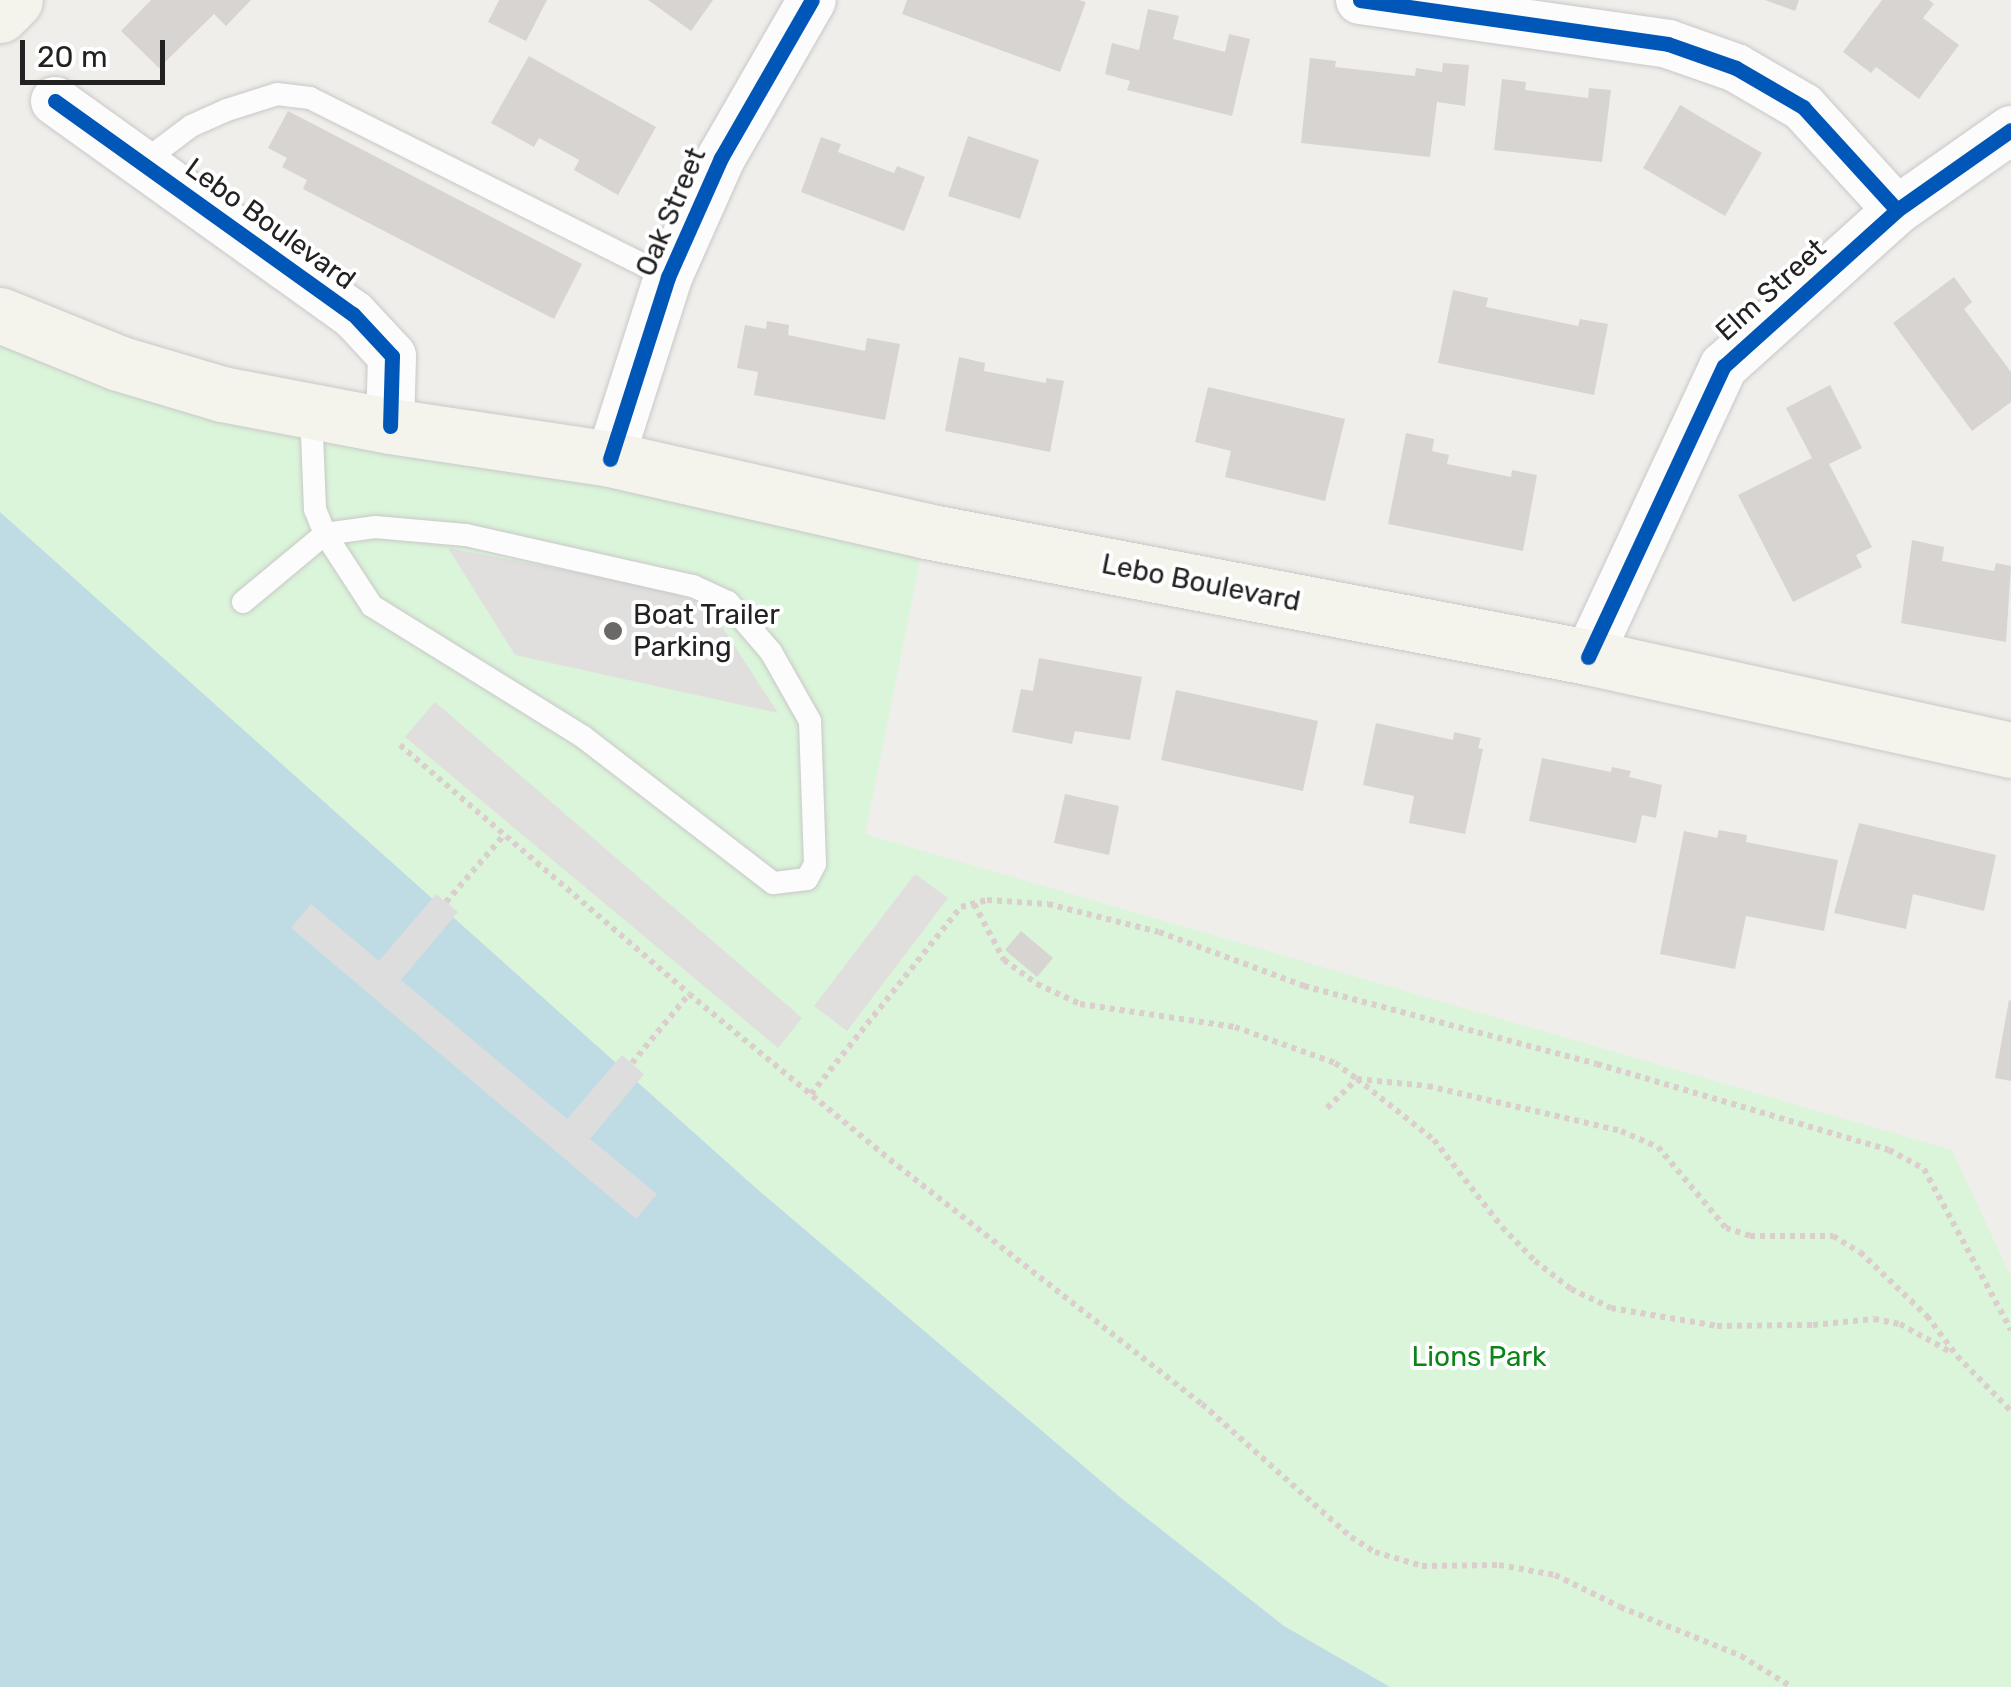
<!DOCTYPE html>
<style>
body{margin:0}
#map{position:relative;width:2011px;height:1687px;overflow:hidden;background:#f0eeeb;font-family:Rubik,sans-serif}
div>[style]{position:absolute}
.park>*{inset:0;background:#daf5da}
.parking>*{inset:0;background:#e0dfde}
.water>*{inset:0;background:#bfdbe3}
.pier>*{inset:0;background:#dedddd}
.building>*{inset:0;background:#d7d4d2}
.path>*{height:6px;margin-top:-3px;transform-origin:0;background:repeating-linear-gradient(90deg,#dccecd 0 5px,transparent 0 10px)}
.roads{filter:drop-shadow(0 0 2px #c9c8c7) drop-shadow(0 0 2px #c9c8c7)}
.lane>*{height:22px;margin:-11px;padding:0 11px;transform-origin:11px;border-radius:11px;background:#fdfcfc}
.street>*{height:48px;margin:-24px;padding:0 24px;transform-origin:24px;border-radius:24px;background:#fdfcfc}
.secondary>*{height:55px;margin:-27.5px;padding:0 27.5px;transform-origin:27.5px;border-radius:27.5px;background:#f4f4ed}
.cycleway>*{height:15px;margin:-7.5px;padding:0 7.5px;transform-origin:7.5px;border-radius:7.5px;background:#0057b8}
.dots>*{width:28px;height:28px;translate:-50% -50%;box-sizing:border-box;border:5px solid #fff;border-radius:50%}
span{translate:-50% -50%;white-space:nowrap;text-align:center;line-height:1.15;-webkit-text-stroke:8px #fff;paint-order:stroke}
.street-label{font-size:28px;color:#222}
.poi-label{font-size:28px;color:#222}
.left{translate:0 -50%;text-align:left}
.park-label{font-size:28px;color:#0c8416}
.scale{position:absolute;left:20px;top:40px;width:145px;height:45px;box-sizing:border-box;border:5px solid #222;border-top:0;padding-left:12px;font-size:30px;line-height:35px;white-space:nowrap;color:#222;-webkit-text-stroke:8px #fff;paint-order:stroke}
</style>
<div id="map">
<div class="park">
<div style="clip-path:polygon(0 315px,926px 531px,865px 834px,1952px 1150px,2011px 1277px,2011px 1687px,1390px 1687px,1284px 1626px,1121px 1498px,757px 1189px,0 512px)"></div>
</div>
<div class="parking">
<div style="clip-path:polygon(448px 548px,665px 589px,710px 608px,778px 713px,515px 655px)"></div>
<div style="clip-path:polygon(435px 702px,802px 1018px,778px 1048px,405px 737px)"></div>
<div style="clip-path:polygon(915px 874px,948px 898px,847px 1031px,814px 1006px)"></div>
</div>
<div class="water">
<div style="clip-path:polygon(0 512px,757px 1189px,1121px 1498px,1284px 1626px,1390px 1687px,0 1687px)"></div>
</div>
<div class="pier">
<div style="clip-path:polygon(436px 894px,458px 912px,401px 980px,567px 1119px,622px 1055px,644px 1074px,590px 1139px,657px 1194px,636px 1219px,291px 928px,311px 904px,379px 961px)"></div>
</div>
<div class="building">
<div style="clip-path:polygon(151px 0,251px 0,226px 26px,214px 14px,159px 68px,121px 31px)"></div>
<div style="clip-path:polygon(499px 0,547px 0,526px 41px,488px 22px)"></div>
<div style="clip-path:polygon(648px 0,713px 0,691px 31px)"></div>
<div style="clip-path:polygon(907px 0,1079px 0,1086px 2px,1060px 72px,902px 14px)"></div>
<div style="clip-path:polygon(1765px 0,1799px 0,1795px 11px)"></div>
<div style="clip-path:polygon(1882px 0,1929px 0,1934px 4px,1923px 18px,1959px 45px,1919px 99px,1876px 67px,1871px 73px,1843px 52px)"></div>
<div style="clip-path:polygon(1148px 9px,1179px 16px,1173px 39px,1225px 52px,1229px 34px,1250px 39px,1232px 116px,1127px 90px,1130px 81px,1105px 74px,1112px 43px,1139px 50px)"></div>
<div style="clip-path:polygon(529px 56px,656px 127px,618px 195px,574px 170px,579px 160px,539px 138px,534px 147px,491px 123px)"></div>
<div style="clip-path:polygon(1310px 58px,1336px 61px,1335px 67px,1415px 76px,1416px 68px,1442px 72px,1443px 63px,1469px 65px,1465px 106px,1437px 102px,1430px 157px,1301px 143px)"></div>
<div style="clip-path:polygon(1502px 79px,1526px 82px,1525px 90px,1588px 98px,1589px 88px,1611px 90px,1602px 162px,1494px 150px)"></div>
<div style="clip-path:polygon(1680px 105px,1762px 153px,1725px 216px,1643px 168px)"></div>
<div style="clip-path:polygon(288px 111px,582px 264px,554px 319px,303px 189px,307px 180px,282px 167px,287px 158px,268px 148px)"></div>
<div style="clip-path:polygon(968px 136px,1039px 160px,1020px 219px,948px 196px)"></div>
<div style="clip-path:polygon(821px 137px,841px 144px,838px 152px,894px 173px,897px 166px,925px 177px,904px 231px,801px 192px)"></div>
<div style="clip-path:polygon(1954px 277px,1972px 302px,1964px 309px,2011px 372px,2011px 402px,1972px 431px,1893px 323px)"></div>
<div style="clip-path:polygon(1453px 290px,1488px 298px,1486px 307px,1578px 326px,1580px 319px,1608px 324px,1594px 395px,1438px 363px)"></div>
<div style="clip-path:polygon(767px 321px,789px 325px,788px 335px,865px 351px,867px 338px,900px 344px,885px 420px,754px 395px,758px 372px,737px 368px,745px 325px,766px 329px)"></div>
<div style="clip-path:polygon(959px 357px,985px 363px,984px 371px,1046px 383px,1046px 378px,1064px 381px,1050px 452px,945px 431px)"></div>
<div style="clip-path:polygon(1830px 385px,1862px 448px,1829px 464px,1872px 547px,1856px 555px,1862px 567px,1793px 602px,1738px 495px,1812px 458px,1786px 408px)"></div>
<div style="clip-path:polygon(1208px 387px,1345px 419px,1325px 501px,1225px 477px,1231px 451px,1195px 442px)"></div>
<div style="clip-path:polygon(1406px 433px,1434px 439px,1432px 451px,1449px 455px,1447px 464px,1511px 477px,1512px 470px,1537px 475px,1523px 551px,1388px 524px)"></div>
<div style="clip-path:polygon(1912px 540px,1944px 547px,1942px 561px,1994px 571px,1996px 563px,2011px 566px,2006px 642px,1901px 623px)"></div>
<div style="clip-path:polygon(1039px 658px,1142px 677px,1130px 740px,1075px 731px,1072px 744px,1012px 732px,1021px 689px,1033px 691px)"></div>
<div style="clip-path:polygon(1176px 690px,1318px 721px,1303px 791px,1161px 760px)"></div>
<div style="clip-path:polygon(1376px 723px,1453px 740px,1454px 732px,1481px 738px,1478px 748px,1483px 749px,1465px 834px,1409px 823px,1414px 796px,1363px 785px)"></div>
<div style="clip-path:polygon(1542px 758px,1611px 772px,1612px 767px,1631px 771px,1629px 777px,1662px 785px,1656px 818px,1642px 815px,1636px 843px,1529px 821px)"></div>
<div style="clip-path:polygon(1065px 794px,1119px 806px,1109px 855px,1054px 843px)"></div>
<div style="clip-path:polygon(1859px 823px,1996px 855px,1984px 911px,1913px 894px,1906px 929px,1834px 913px)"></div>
<div style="clip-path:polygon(1719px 830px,1747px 835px,1746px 842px,1838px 860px,1824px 931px,1746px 916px,1735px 969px,1660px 954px,1684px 831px,1717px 838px)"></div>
<div style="clip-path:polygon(1021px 931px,1053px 958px,1037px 977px,1005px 950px)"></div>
<div style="clip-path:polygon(2009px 1000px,2011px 1001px,2011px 1081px,1995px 1078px)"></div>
</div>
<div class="path">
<div style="left:400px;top:745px;width:381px;rotate:40.7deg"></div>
<div style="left:689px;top:994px;width:271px;rotate:39.5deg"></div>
<div style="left:898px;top:1166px;width:386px;rotate:38.1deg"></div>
<div style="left:1202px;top:1404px;width:200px;rotate:41.8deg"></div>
<div style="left:1351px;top:1537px;width:28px;rotate:32deg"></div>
<div style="left:1375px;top:1552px;width:49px;rotate:16.6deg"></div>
<div style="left:1422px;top:1566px;width:77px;rotate:-0.7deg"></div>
<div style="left:1499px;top:1565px;width:57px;rotate:10.1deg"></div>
<div style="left:1555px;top:1575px;width:72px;rotate:26.2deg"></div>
<div style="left:1620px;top:1607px;width:131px;rotate:22deg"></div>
<div style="left:1741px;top:1656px;width:60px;rotate:31.3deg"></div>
<div style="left:446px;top:902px;width:89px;rotate:-49.1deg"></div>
<div style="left:974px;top:904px;width:64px;rotate:61.8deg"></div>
<div style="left:1004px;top:960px;width:41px;rotate:36deg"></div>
<div style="left:1037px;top:984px;width:47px;rotate:24.9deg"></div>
<div style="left:1080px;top:1004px;width:157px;rotate:8.4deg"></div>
<div style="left:1235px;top:1027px;width:106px;rotate:19.8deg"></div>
<div style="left:1335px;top:1063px;width:27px;rotate:36deg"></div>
<div style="left:1357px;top:1079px;width:71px;rotate:5.6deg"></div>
<div style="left:1428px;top:1086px;width:198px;rotate:13.1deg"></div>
<div style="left:1621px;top:1131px;width:40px;rotate:23.4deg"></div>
<div style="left:1658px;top:1147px;width:106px;rotate:50deg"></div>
<div style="left:1726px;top:1228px;width:25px;rotate:18deg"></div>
<div style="left:1750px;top:1236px;width:83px"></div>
<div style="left:1833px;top:1236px;width:31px;rotate:31deg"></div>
<div style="left:1860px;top:1252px;width:93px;rotate:43.7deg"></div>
<div style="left:1927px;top:1316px;width:50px;rotate:53.1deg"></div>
<div style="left:1957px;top:1356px;width:77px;rotate:45.5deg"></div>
<div style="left:632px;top:1063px;width:89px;rotate:-50.4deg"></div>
<div style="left:811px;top:1094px;width:240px;rotate:-51.3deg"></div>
<div style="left:961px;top:907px;width:27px;rotate:-15deg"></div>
<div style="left:987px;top:900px;width:61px;rotate:3.8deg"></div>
<div style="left:1048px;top:904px;width:114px;rotate:14.2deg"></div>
<div style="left:1159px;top:932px;width:155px;rotate:20.4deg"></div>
<div style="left:1304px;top:986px;width:303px;rotate:14.9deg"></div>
<div style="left:1597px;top:1064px;width:304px;rotate:16.4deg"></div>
<div style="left:1889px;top:1150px;width:40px;rotate:28deg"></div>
<div style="left:1924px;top:1169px;width:183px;rotate:61.6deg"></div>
<div style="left:1327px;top:1108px;width:42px;rotate:-44deg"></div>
<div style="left:1357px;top:1079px;width:98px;rotate:38.4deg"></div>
<div style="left:1434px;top:1140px;width:110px;rotate:52deg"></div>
<div style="left:1502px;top:1227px;width:47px;rotate:45.9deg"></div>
<div style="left:1535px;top:1261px;width:46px;rotate:37.9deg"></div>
<div style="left:1571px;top:1289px;width:44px;rotate:25.4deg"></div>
<div style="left:1611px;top:1308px;width:108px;rotate:9.6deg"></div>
<div style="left:1717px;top:1326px;width:96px;rotate:-0.6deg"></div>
<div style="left:1813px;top:1325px;width:61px;rotate:-5.6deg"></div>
<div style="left:1874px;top:1319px;width:26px;rotate:11deg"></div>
<div style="left:1900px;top:1324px;width:60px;rotate:29.1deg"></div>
</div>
<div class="roads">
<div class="lane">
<div style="left:142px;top:163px;width:61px;rotate:-37.1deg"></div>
<div style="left:191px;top:126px;width:39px;rotate:-24deg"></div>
<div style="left:227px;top:110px;width:52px;rotate:-17.7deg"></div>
<div style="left:277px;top:94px;width:33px;rotate:7deg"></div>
<div style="left:310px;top:98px;width:400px;rotate:26.6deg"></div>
<div style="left:243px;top:602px;width:107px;rotate:-39.7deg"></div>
<div style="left:325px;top:534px;width:50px;rotate:-8deg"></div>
<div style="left:375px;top:527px;width:91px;rotate:5deg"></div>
<div style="left:466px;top:535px;width:233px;rotate:12.7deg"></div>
<div style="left:693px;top:586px;width:38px;rotate:25deg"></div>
<div style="left:728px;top:602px;width:66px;rotate:49.3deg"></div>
<div style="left:771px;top:652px;width:79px;rotate:60.5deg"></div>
<div style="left:810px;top:721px;width:143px;rotate:88deg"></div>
<div style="left:815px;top:864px;width:17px;rotate:118deg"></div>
<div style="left:807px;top:879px;width:34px;rotate:173deg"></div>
<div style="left:773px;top:883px;width:241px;rotate:-142.4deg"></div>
<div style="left:582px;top:736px;width:247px;rotate:-148.2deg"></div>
<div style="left:372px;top:606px;width:86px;rotate:-123.1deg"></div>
<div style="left:325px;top:534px;width:27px;rotate:-112deg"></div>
<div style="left:315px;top:509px;width:98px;rotate:-92.3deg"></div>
</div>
<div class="street">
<div style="left:1360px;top:0;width:311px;rotate:8.1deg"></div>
<div style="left:1668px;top:44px;width:72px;rotate:19.4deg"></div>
<div style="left:1736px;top:68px;width:78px;rotate:30.2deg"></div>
<div style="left:1803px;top:107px;width:139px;rotate:47.6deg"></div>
<div style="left:55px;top:101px;width:366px;rotate:35.6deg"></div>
<div style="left:353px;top:314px;width:57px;rotate:47.1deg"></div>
<div style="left:392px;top:356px;width:70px;rotate:91.6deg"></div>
<div style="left:610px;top:459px;width:191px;rotate:-72.3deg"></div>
<div style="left:668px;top:277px;width:130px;rotate:-66deg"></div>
<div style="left:721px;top:158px;width:182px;rotate:-60.1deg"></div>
<div style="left:1588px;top:657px;width:321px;rotate:-65deg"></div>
<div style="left:1724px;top:366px;width:233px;rotate:-42deg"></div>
<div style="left:1897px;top:210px;width:139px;rotate:-35.1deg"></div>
</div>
<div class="secondary">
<div style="left:0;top:15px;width:21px;rotate:-45deg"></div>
<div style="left:0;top:315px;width:127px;rotate:22.1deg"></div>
<div style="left:118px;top:363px;width:109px;rotate:16.6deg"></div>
<div style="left:222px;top:394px;width:171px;rotate:10.8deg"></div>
<div style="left:390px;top:426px;width:222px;rotate:8.5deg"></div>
<div style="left:610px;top:459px;width:324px;rotate:12.8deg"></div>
<div style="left:926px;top:531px;width:674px;rotate:10.78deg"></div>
<div style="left:1588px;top:657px;width:433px;rotate:12.4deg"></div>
</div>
</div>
<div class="cycleway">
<div style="left:1360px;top:0;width:311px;rotate:8.1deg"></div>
<div style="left:1668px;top:44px;width:72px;rotate:19.4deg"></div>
<div style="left:1736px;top:68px;width:78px;rotate:30.2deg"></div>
<div style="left:1803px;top:107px;width:139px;rotate:47.6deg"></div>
<div style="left:55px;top:101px;width:366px;rotate:35.6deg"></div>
<div style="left:353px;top:314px;width:57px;rotate:47.1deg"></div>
<div style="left:392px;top:356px;width:70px;rotate:91.6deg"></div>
<div style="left:610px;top:459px;width:191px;rotate:-72.3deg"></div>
<div style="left:668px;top:277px;width:130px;rotate:-66deg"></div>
<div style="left:721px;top:158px;width:182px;rotate:-60.1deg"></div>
<div style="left:1588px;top:657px;width:321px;rotate:-65deg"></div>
<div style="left:1724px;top:366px;width:233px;rotate:-42deg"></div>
<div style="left:1897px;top:210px;width:139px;rotate:-35.1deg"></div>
</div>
<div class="dots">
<div style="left:613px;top:631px;background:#6a6968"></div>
</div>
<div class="street-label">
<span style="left:671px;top:212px;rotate:-67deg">Oak Street</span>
<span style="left:270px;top:224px;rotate:36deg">Lebo Boulevard</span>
<span style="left:1771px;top:290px;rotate:-42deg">Elm Street</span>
<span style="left:1201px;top:583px;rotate:11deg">Lebo Boulevard</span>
</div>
<div class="poi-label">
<span class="left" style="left:633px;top:631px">Boat Trailer<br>Parking</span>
</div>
<div class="park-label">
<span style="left:1479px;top:1357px">Lions Park</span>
</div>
<div class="scale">20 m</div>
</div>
